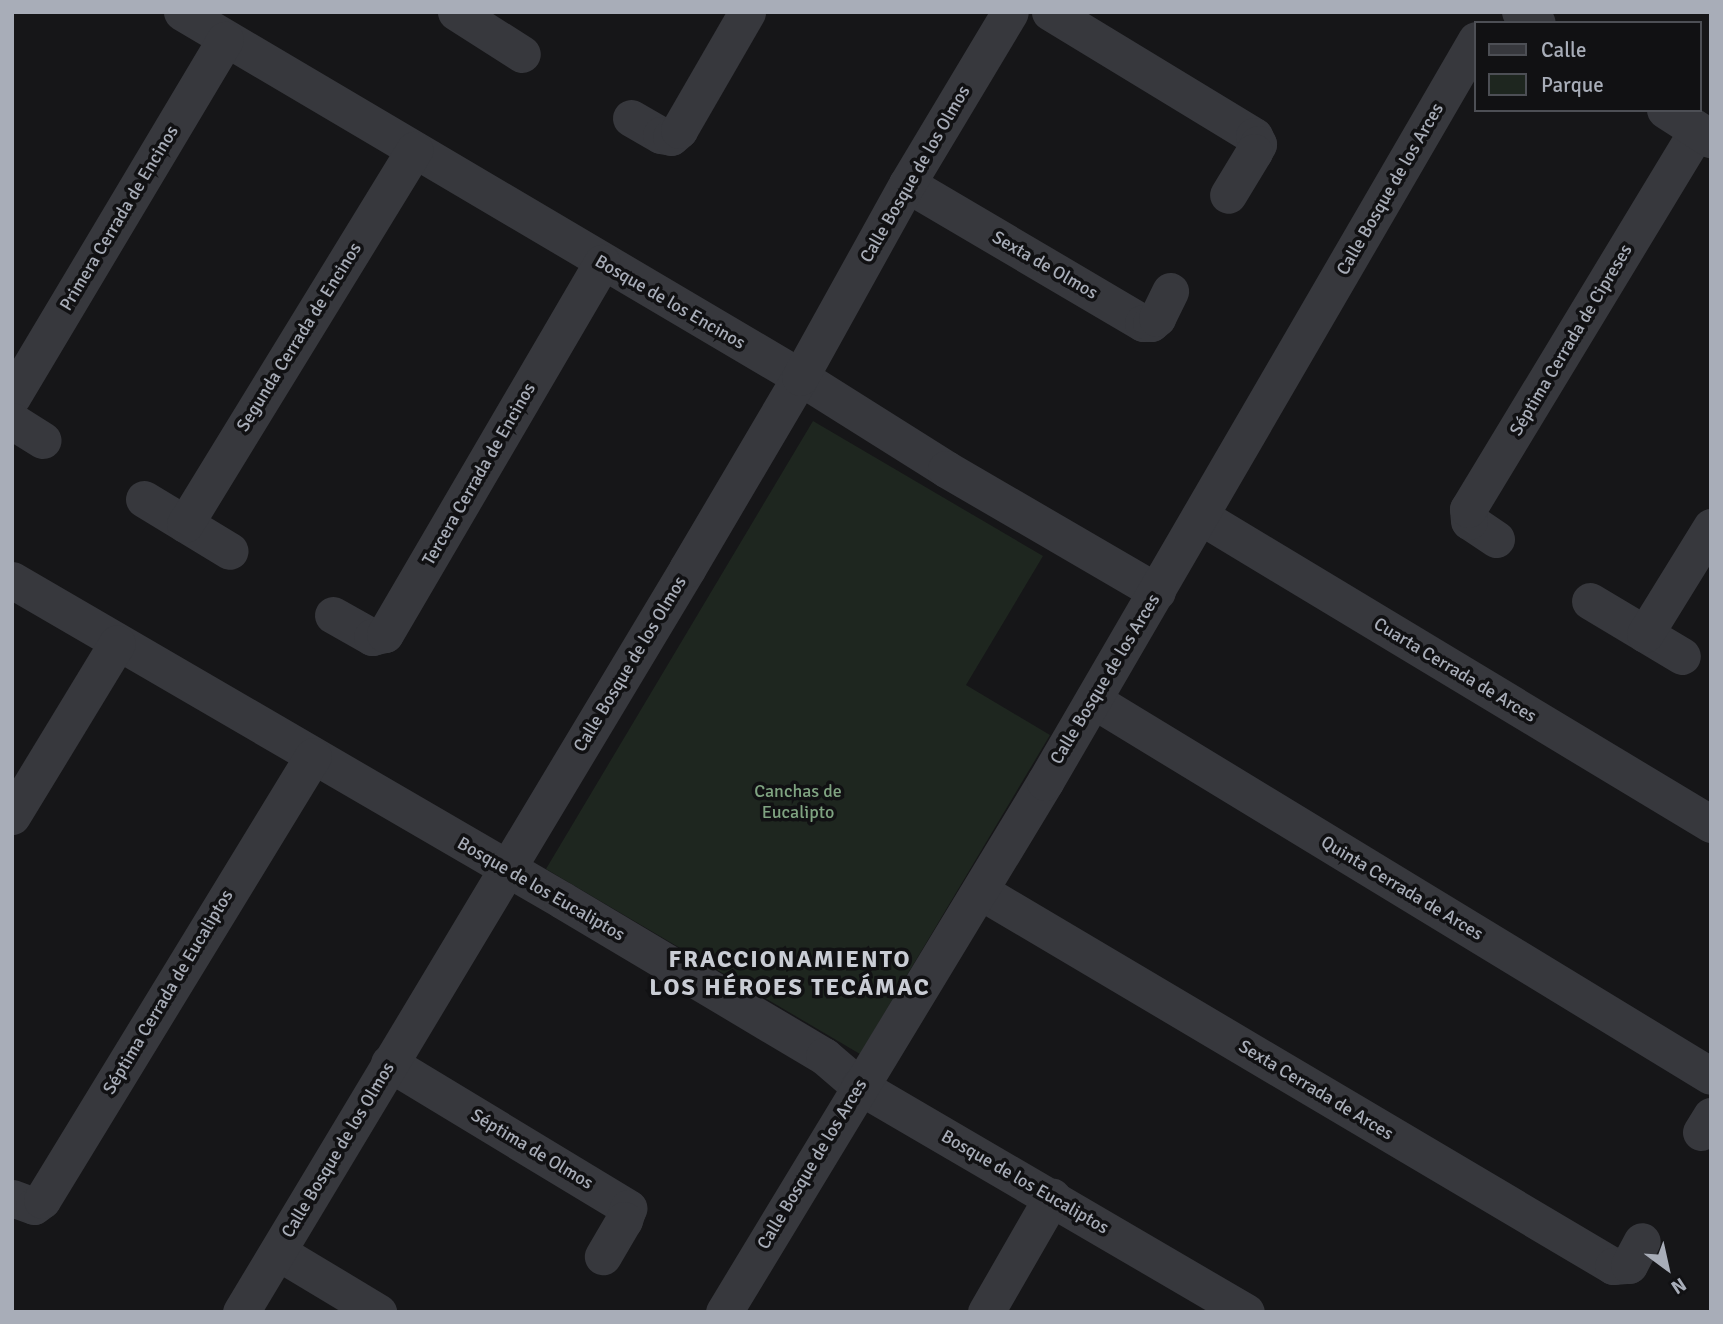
<!DOCTYPE html>
<meta charset="utf-8">
<style>
body{margin:0}
#map{position:relative;width:1723px;height:1324px;overflow:hidden;background:#161618;font-family:Signika,sans-serif}
div>[style]{position:absolute}
.green>*{inset:0;background:#1e261f}
.minor>*{height:37px;margin:-18.5px;padding:0 18.5px;transform-origin:18.5px;border-radius:18.5px;background:#37383d}
.tertiary>*{height:38px;margin:-19px;padding:0 19px;transform-origin:19px;border-radius:19px;background:#37383d}
span{translate:-50% -50%;white-space:nowrap;text-align:center;line-height:1.15;-webkit-text-stroke:7px #111113;paint-order:stroke}
.street-label{font-size:18px;color:#a8adb8}
.park-label{font-size:18px;color:#7fa381}
.district-label{font-size:24px;color:#c9ccd4;font-weight:700;letter-spacing:2px}
.frame{position:absolute;inset:0;border:14px solid #a8adb8;pointer-events:none}
.legend{position:absolute;left:1474px;top:21px;width:228px;height:91px;box-sizing:border-box;background:#111113;border:2px solid #4d4f55;margin:0;padding:9px 12px;list-style:none;font-size:21px;color:#a8adb8}
.legend li{display:flex;align-items:center;gap:14px;height:35px}
.legend b{width:35px;border:2px solid #4d4f55}
.north{position:absolute;left:1632px;top:1233px;width:70px;height:70px;-webkit-text-stroke:5px #111113;paint-order:stroke;rotate:147deg;font-size:19px;font-weight:700;line-height:28px;text-align:center;color:#a8adb8}
.north::after{content:'';display:block;margin:auto;width:24px;height:32px;background:#a8adb8;clip-path:polygon(50% 0,100% 100%,50% 72%,0 100%)}
</style>
<div id="map">
<div class="green">
<div style="clip-path:polygon(813px 421px,1043px 556px,966px 685px,1050px 735px,860px 1054px,546px 869px)"></div>
</div>
<div class="minor">
<div style="left:182px;top:12px;width:718px;rotate:30.57deg"></div>
<div style="left:800px;top:377px;width:173px;rotate:32.2deg"></div>
<div style="left:946px;top:469px;width:244px;rotate:30.2deg"></div>
<div style="left:456px;top:12px;width:78px;rotate:32.5deg"></div>
<div style="left:1050px;top:12px;width:239px;rotate:31.3deg"></div>
<div style="left:1254px;top:136px;width:9px;rotate:63deg"></div>
<div style="left:1258px;top:144px;width:9px;rotate:117deg"></div>
<div style="left:1254px;top:152px;width:50px;rotate:121.2deg"></div>
<div style="left:631px;top:118px;width:34px;rotate:30deg"></div>
<div style="left:661px;top:135px;width:10px;rotate:11deg"></div>
<div style="left:671px;top:137px;width:11px;rotate:-41deg"></div>
<div style="left:679px;top:130px;width:136px;rotate:-60deg"></div>
<div style="left:907px;top:184px;width:274px;rotate:30.5deg"></div>
<div style="left:1143px;top:323px;width:8px"></div>
<div style="left:1151px;top:323px;width:8px;rotate:-40deg"></div>
<div style="left:1157px;top:318px;width:30px;rotate:-64deg"></div>
<div style="left:12px;top:397px;width:416px;rotate:-59.2deg"></div>
<div style="left:12px;top:421px;width:36px;rotate:32deg"></div>
<div style="left:144px;top:499px;width:100px;rotate:31.2deg"></div>
<div style="left:1200px;top:516px;width:597px;rotate:31.08deg"></div>
<div style="left:185px;top:524px;width:439px;rotate:-58.5deg"></div>
<div style="left:1496px;top:539px;width:32px;rotate:-146deg"></div>
<div style="left:1469px;top:521px;width:12px;rotate:-95deg"></div>
<div style="left:1468px;top:509px;width:442px;rotate:-58.8deg"></div>
<div style="left:12px;top:580px;width:636px;rotate:30.19deg"></div>
<div style="left:562px;top:900px;width:305px;rotate:30.8deg"></div>
<div style="left:824px;top:1056px;width:46px;rotate:40.6deg"></div>
<div style="left:859px;top:1086px;width:448px;rotate:30.3deg"></div>
<div style="left:1590px;top:601px;width:107px;rotate:30.9deg"></div>
<div style="left:333px;top:615px;width:45px;rotate:29.4deg"></div>
<div style="left:372px;top:637px;width:13px;rotate:-13deg"></div>
<div style="left:385px;top:634px;width:430px;rotate:-59.7deg"></div>
<div style="left:1645px;top:634px;width:126px;rotate:-58.3deg"></div>
<div style="left:1093px;top:700px;width:723px;rotate:31.32deg"></div>
<div style="left:12px;top:816px;width:202px;rotate:-58.7deg"></div>
<div style="left:980px;top:891px;width:736px;rotate:30.64deg"></div>
<div style="left:1613px;top:1266px;width:16px;rotate:-4deg"></div>
<div style="left:1629px;top:1265px;width:27px;rotate:-62deg"></div>
<div style="left:389px;top:1063px;width:280px;rotate:31.2deg"></div>
<div style="left:628px;top:1208px;width:13px;rotate:108deg"></div>
<div style="left:624px;top:1220px;width:42px;rotate:120.3deg"></div>
<div style="left:1701px;top:1132px;width:19px;rotate:-58deg"></div>
<div style="left:12px;top:1198px;width:23px;rotate:20deg"></div>
<div style="left:34px;top:1206px;width:10px;rotate:-37deg"></div>
<div style="left:42px;top:1200px;width:520px;rotate:-58.6deg"></div>
<div style="left:278px;top:1252px;width:117px;rotate:31deg"></div>
<div style="left:241px;top:1312px;width:867px;rotate:-59.02deg"></div>
<div style="left:687px;top:569px;width:223px;rotate:-59.5deg"></div>
<div style="left:800px;top:377px;width:221px;rotate:-61deg"></div>
<div style="left:907px;top:184px;width:200px;rotate:-59.1deg"></div>
<div style="left:724px;top:1312px;width:620px;rotate:-58.8deg"></div>
<div style="left:1045px;top:782px;width:858px;rotate:-59.85deg"></div>
<div style="left:986px;top:1312px;width:133px;rotate:-60.1deg"></div>
</div>
<div class="tertiary">
<div style="left:1521px;top:12px;width:19px;rotate:35deg"></div>
<div style="left:1666px;top:110px;width:54px;rotate:32.8deg"></div>
</div>
<div class="street-label">
<span style="left:915px;top:174px;rotate:-60deg">Calle Bosque de los Olmos</span>
<span style="left:1390px;top:189px;rotate:-60deg">Calle Bosque de los Arces</span>
<span style="left:119px;top:218px;rotate:-59deg">Primera Cerrada de Encinos</span>
<span style="left:1045px;top:265px;rotate:30deg">Sexta de Olmos</span>
<span style="left:670px;top:302px;rotate:30deg">Bosque de los Encinos</span>
<span style="left:299px;top:337px;rotate:-58deg">Segunda Cerrada de Encinos</span>
<span style="left:1571px;top:340px;rotate:-59deg">Séptima Cerrada de Cipreses</span>
<span style="left:479px;top:474px;rotate:-60deg">Tercera Cerrada de Encinos</span>
<span style="left:630px;top:664px;rotate:-59deg">Calle Bosque de los Olmos</span>
<span style="left:1455px;top:670px;rotate:31deg">Cuarta Cerrada de Arces</span>
<span style="left:1105px;top:679px;rotate:-59deg">Calle Bosque de los Arces</span>
<span style="left:1402px;top:888px;rotate:31deg">Quinta Cerrada de Arces</span>
<span style="left:541px;top:889px;rotate:30deg">Bosque de los Eucaliptos</span>
<span style="left:168px;top:992px;rotate:-59deg">Séptima Cerrada de Eucaliptos</span>
<span style="left:1316px;top:1090px;rotate:31deg">Sexta Cerrada de Arces</span>
<span style="left:532px;top:1149px;rotate:31deg">Séptima de Olmos</span>
<span style="left:338px;top:1150px;rotate:-59deg">Calle Bosque de los Olmos</span>
<span style="left:812px;top:1164px;rotate:-59deg">Calle Bosque de los Arces</span>
<span style="left:1025px;top:1182px;rotate:30deg">Bosque de los Eucaliptos</span>
</div>
<div class="park-label">
<span style="left:798px;top:802px">Canchas de<br>Eucalipto</span>
</div>
<div class="district-label">
<span style="left:790px;top:974px">FRACCIONAMIENTO<br>LOS HÉROES TECÁMAC</span>
</div>
<div class="frame"></div>
<ul class="legend">
<li><b style="height:9px;background:#37383d"></b>Calle</li>
<li><b style="height:19px;background:#1e261f"></b>Parque</li>
</ul>
<div class="north">N</div>
</div>
